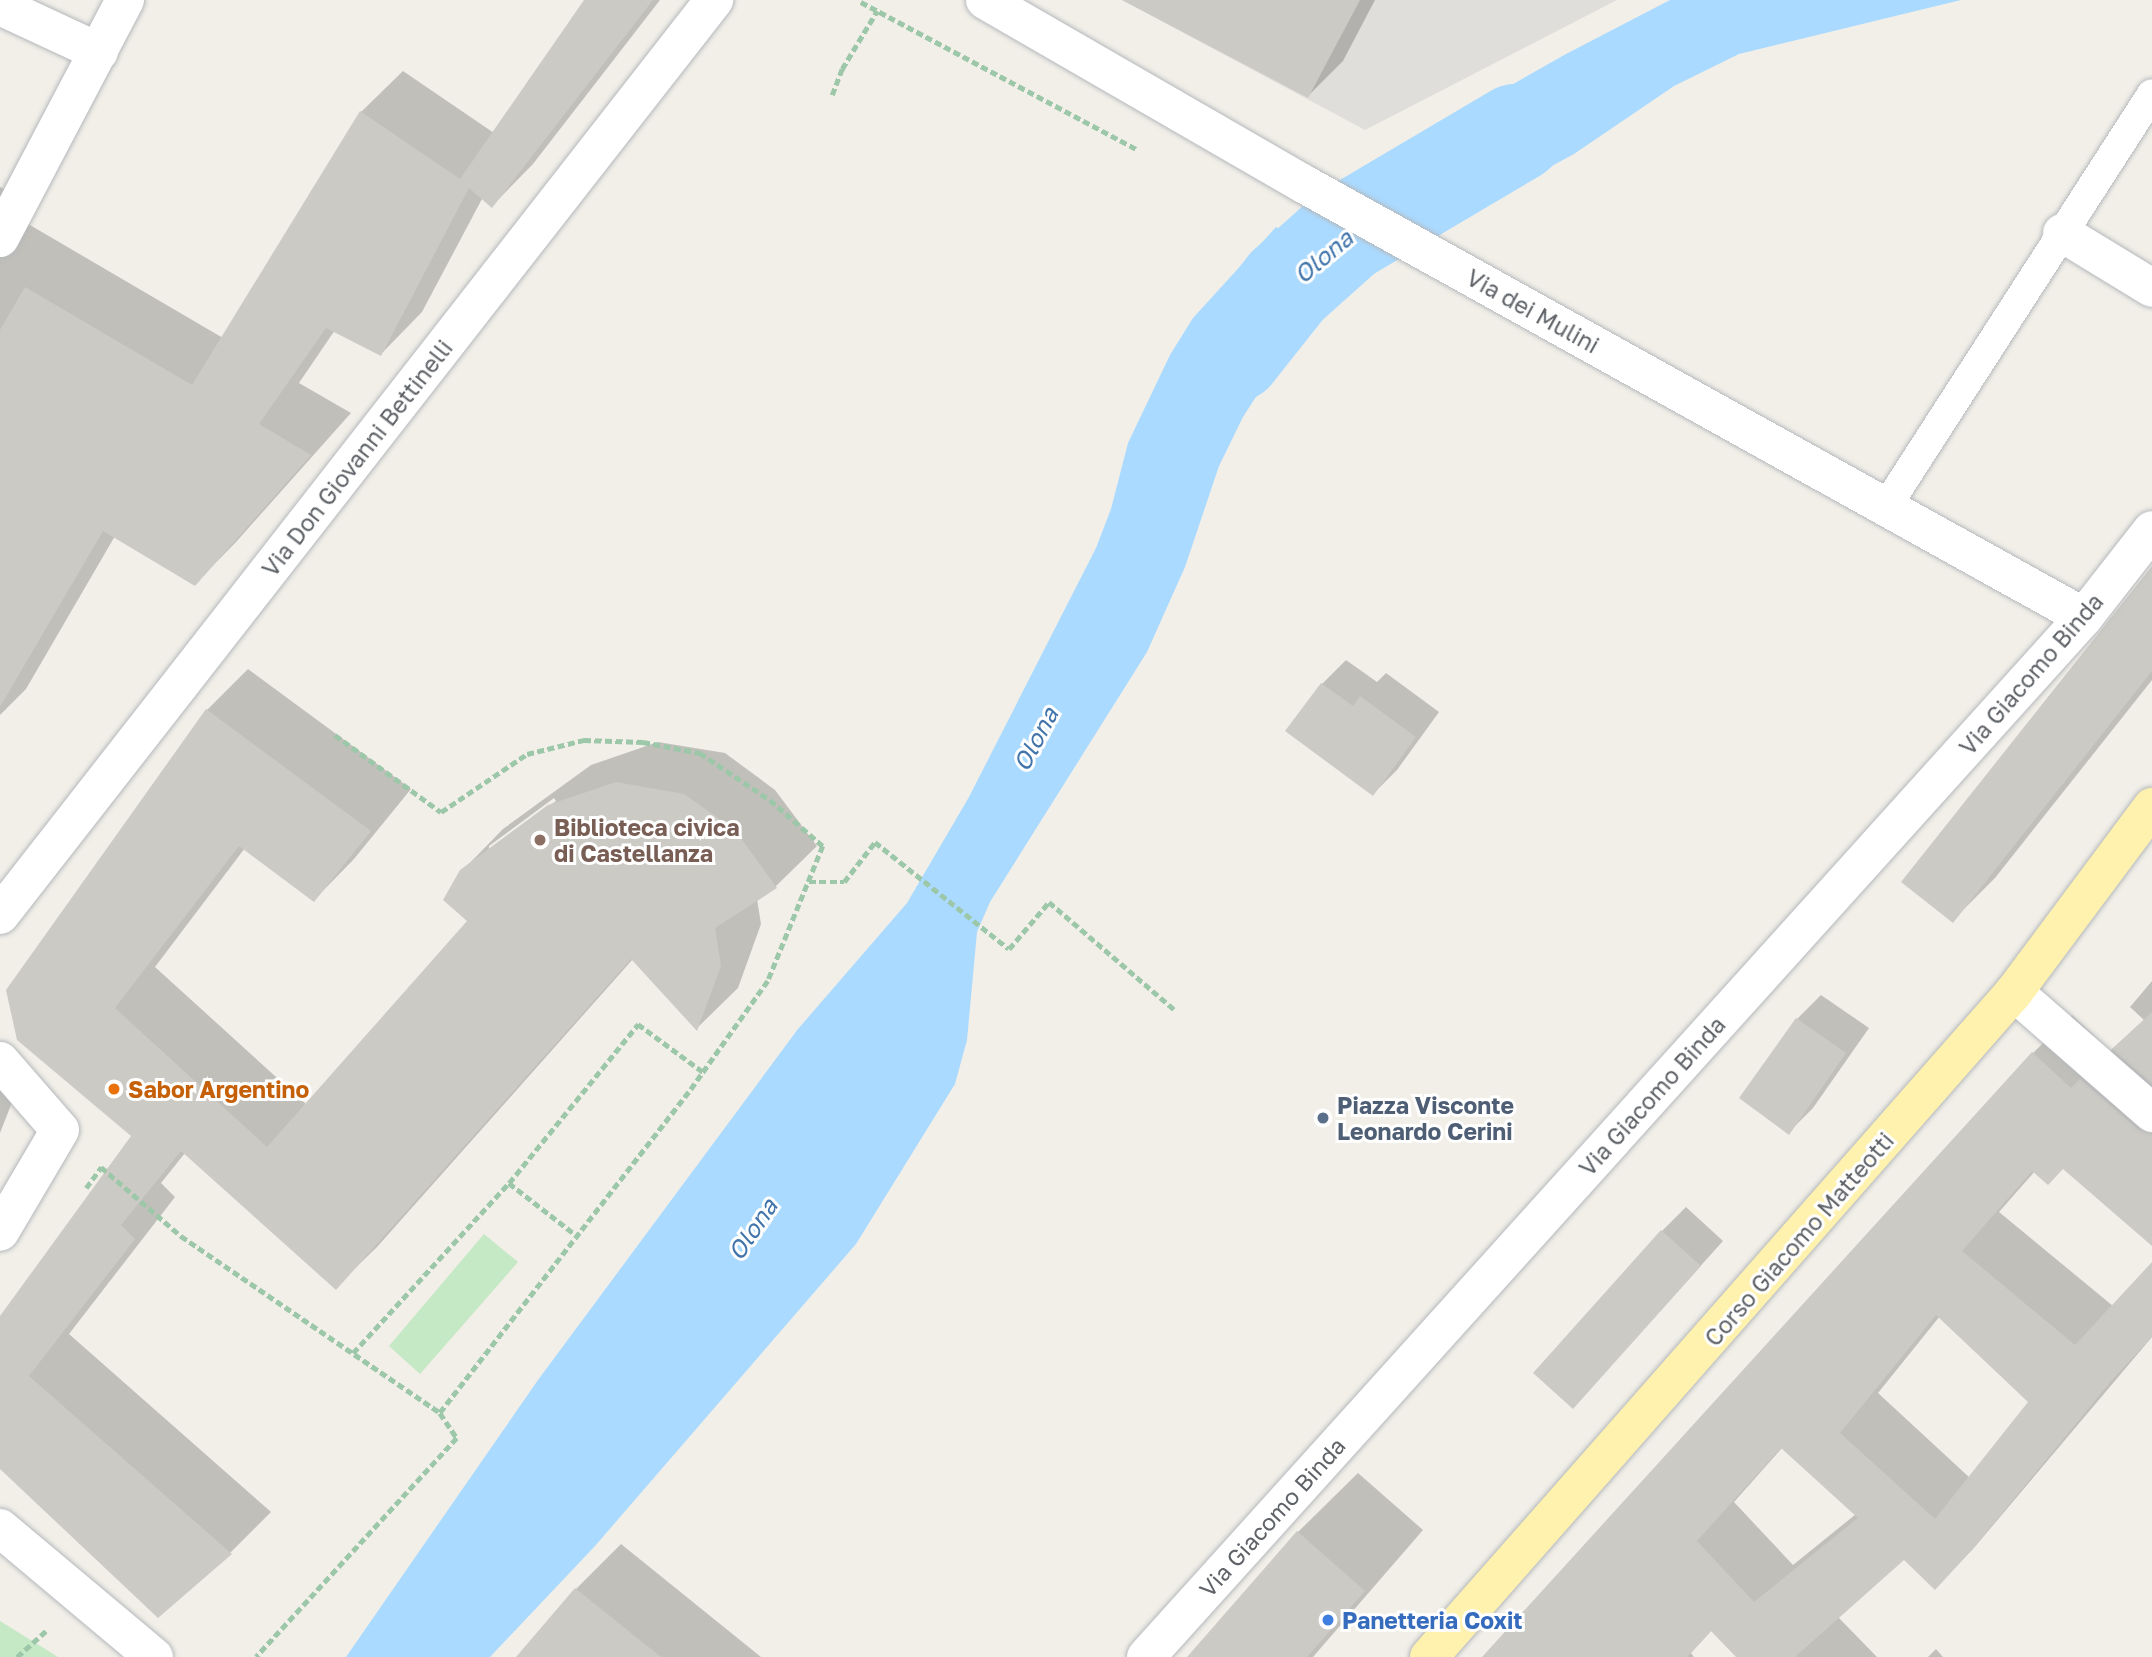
<!DOCTYPE html>
<style>
body{margin:0}
#map{position:relative;width:2152px;height:1657px;overflow:hidden;background:#f1efe8;font-family:"Golos Text",sans-serif}
div>[style]{position:absolute}
.industrial>*{inset:0;background:#e0deda}
.green>*{inset:0;background:#c5e8c5}
.water>*{inset:0;background:#aadaff}
.shadow>*{inset:0;background:#0003}
.river>*{height:98px;margin:-49px;padding:0 49px;transform-origin:49px;border-radius:49px;background:#aadaff}
.building>*{inset:0;background:#cccac5}
.path>*{height:4.5px;margin-top:-2.25px;transform-origin:0;background:repeating-linear-gradient(90deg,#9cc7a9 0 7px,transparent 0 10.5px)}
.roads{filter:drop-shadow(0 0 2px #b5b8bc) drop-shadow(0 0 2px #b5b8bc)}
.lane>*{height:30px;margin:-15px;padding:0 15px;transform-origin:15px;border-radius:15px;background:#fff}
.street>*{height:38px;margin:-19px;padding:0 19px;transform-origin:19px;border-radius:19px;background:#fff}
.primary>*{height:38px;margin:-19px;padding:0 19px;transform-origin:19px;border-radius:19px;background:#fff2af}
.dots>*{width:19px;height:19px;translate:-50% -50%;box-sizing:border-box;border:4px solid #fff;border-radius:50%}
span{translate:-50% -50%;white-space:nowrap;text-align:center;line-height:1.15;-webkit-text-stroke:6px #fff;paint-order:stroke}
.street-label{font-size:23px;color:#5f6368}
.education-label{font-size:23px;color:#785e54;font-weight:700}
.left{translate:0 -50%;text-align:left}
.food-label{font-size:23px;color:#c56008;font-weight:700}
.service-label{font-size:23px;color:#4e5e75;font-weight:700}
.shop-label{font-size:23px;color:#366cbe;font-weight:700}
.water-label{font-size:24px;color:#4174aa;font-style:italic}
</style>
<div id="map">
<div class="industrial">
<div style="clip-path:polygon(1122px 0,1617px 0,1365px 130px)"></div>
</div>
<div class="green">
<div style="clip-path:polygon(484px 1234px,518px 1262px,420px 1374px,389px 1346px)"></div>
<div style="clip-path:polygon(0 1621px,58px 1657px,0 1657px)"></div>
</div>
<div class="water">
<div style="clip-path:polygon(1670px 0,1961px 0,1739px 54px,1674px 86px,1574px 154px,1489px 200px,1445px 229px,1351px 176px,1566px 54px)"></div>
<div style="clip-path:polygon(1276px 227px,1363px 274px,1263px 386px,1243px 417px,1219px 466px,1185px 567px,1147px 652px,990px 902px,977px 932px,967px 1040px,955px 1084px,856px 1244px,595px 1546px,490px 1657px,346px 1657px,538px 1380px,798px 1029px,907px 903px,969px 797px,1096px 548px,1111px 509px,1128px 443px,1170px 355px,1193px 318px)"></div>
</div>
<div class="shadow">
<div style="clip-path:polygon(586px 0,660px 0,533px 164px,492px 206px,483px 197px,422px 312px,381px 354px,335px 330px,299px 383px,351px 413px,236px 542px,195px 584px,115px 536px,26px 689px,0 715px,0 187px,16px 195px,6px 211px,223px 338px,361px 112px,403px 71px,494px 133px)"></div>
<div style="clip-path:polygon(1125px 0,1375px 0,1343px 61px,1308px 96px)"></div>
<div style="clip-path:polygon(2152px 569px,2152px 680px,1995px 878px,1953px 920px)"></div>
<div style="clip-path:polygon(1346px 660px,1377px 682px,1386px 673px,1439px 712px,1397px 770px,1373px 794px,1288px 731px,1322px 684px)"></div>
<div style="clip-path:polygon(evenodd,248px 669px,411px 789px,354px 859px,314px 900px,245px 848px,155px 967px,307px 1105px,470px 921px,462px 871px,503px 829px,591px 765px,658px 742px,725px 753px,775px 790px,817px 846px,776px 886px,757px 899px,761px 924px,738px 988px,697px 1028px,633px 959px,377px 1247px,336px 1287px,185px 1153px,161px 1183px,175px 1197px,69px 1334px,271px 1512px,230px 1553px,0 1467px,0 1319px,133px 1136px,7px 990px,207px 710px,248px 669px,554px 798px,556px 801px,489px 851px,489px 846px,554px 798px)"></div>
<div style="clip-path:polygon(evenodd,2152px 981px,2152px 1243px,2064px 1168px,2035px 1171px,1999px 1212px,2113px 1306px,2152px 1265px,2152px 1337px,1973px 1549px,1935px 1587px,1904px 1558px,1838px 1617px,1877px 1657px,1738px 1657px,1712px 1630px,1691px 1653px,1694px 1657px,1484px 1657px,2033px 1053px,2072px 1015px,2110px 1051px,2144px 1020px,2130px 1007px,2152px 981px,1940px 1316px,2030px 1402px,1970px 1478px,1878px 1393px,1940px 1316px,2152px 981px,1783px 1447px,1856px 1514px,1793px 1565px,1734px 1502px,1783px 1447px)"></div>
<div style="clip-path:polygon(1821px 995px,1869px 1028px,1813px 1108px,1789px 1132px,1797px 1019px)"></div>
<div style="clip-path:polygon(0 1048px,24px 1072px,0 1133px)"></div>
<div style="clip-path:polygon(1686px 1207px,1723px 1241px,1596px 1382px,1662px 1231px)"></div>
<div style="clip-path:polygon(1358px 1473px,1423px 1530px,1313px 1657px,1190px 1657px,1298px 1532px)"></div>
<div style="clip-path:polygon(621px 1544px,761px 1657px,518px 1657px,576px 1589px)"></div>
<div style="clip-path:polygon(1936px 1649px,1943px 1657px,1928px 1657px)"></div>
</div>
<div class="river">
<div style="left:1234px;top:353px;width:85px;rotate:-51.7deg"></div>
<div style="left:1287px;top:286px;width:78px;rotate:-41.9deg"></div>
<div style="left:1345px;top:234px;width:199px;rotate:-30.6deg"></div>
</div>
<div class="building">
<div style="clip-path:polygon(584px 0,653px 0,492px 208px,469px 188px,381px 356px,326px 328px,259px 424px,311px 455px,195px 586px,103px 531px,0 707px,0 330px,25px 287px,192px 385px,360px 111px,460px 179px)"></div>
<div style="clip-path:polygon(1122px 0,1360px 0,1308px 98px)"></div>
<div style="clip-path:polygon(2152px 566px,2152px 671px,1953px 923px,1901px 882px)"></div>
<div style="clip-path:polygon(1321px 683px,1353px 706px,1360px 696px,1416px 737px,1373px 796px,1285px 731px)"></div>
<div style="clip-path:polygon(206px 709px,371px 831px,314px 902px,239px 846px,115px 1008px,267px 1147px,467px 921px,443px 900px,460px 870px,548px 805px,616px 782px,684px 794px,735px 830px,777px 888px,715px 928px,721px 966px,697px 1031px,631px 959px,336px 1290px,181px 1151px,121px 1225px,135px 1239px,29px 1376px,232px 1554px,158px 1618px,0 1469px,0 1316px,131px 1136px,17px 1040px,6px 990px)"></div>
<div style="clip-path:polygon(2152px 1012px,2152px 1084px,2112px 1049px)"></div>
<div style="clip-path:polygon(1796px 1018px,1846px 1053px,1789px 1135px,1739px 1098px)"></div>
<div style="clip-path:polygon(evenodd,2032px 1052px,2071px 1088px,2080px 1079px,2138px 1129px,2152px 1134px,2152px 1246px,2063px 1169px,2048px 1185px,2032px 1171px,1962px 1251px,2075px 1345px,2152px 1262px,2152px 1337px,2112px 1380px,1970px 1552px,1935px 1590px,1904px 1560px,1795px 1657px,1736px 1657px,1711px 1631px,1687px 1657px,1482px 1657px,2032px 1052px,1936px 1315px,2028px 1402px,1935px 1519px,1840px 1433px,1936px 1315px,2032px 1052px,1781px 1448px,1858px 1518px,1754px 1602px,1697px 1541px,1781px 1448px)"></div>
<div style="clip-path:polygon(1661px 1230px,1701px 1266px,1573px 1409px,1533px 1373px)"></div>
<div style="clip-path:polygon(1297px 1531px,1365px 1591px,1307px 1657px,1187px 1657px)"></div>
<div style="clip-path:polygon(575px 1588px,661px 1657px,516px 1657px)"></div>
</div>
<div class="path">
<div style="left:861px;top:2px;width:314px;rotate:28.1deg"></div>
<div style="left:832px;top:95px;width:28px;rotate:-69deg"></div>
<div style="left:842px;top:69px;width:68px;rotate:-58.9deg"></div>
<div style="left:335px;top:735px;width:131px;rotate:36deg"></div>
<div style="left:441px;top:812px;width:104px;rotate:-34deg"></div>
<div style="left:527px;top:754px;width:59px;rotate:-13.8deg"></div>
<div style="left:584px;top:740px;width:59px;rotate:1.9deg"></div>
<div style="left:643px;top:742px;width:58px;rotate:10.9deg"></div>
<div style="left:700px;top:753px;width:84px;rotate:33.9deg"></div>
<div style="left:770px;top:800px;width:70px;rotate:41deg"></div>
<div style="left:823px;top:846px;width:146px;rotate:112.2deg"></div>
<div style="left:768px;top:981px;width:136px;rotate:125.4deg"></div>
<div style="left:689px;top:1092px;width:406px;rotate:127.8deg"></div>
<div style="left:809px;top:882px;width:35px"></div>
<div style="left:844px;top:882px;width:51px;rotate:-52.2deg"></div>
<div style="left:875px;top:842px;width:171px;rotate:38.6deg"></div>
<div style="left:1009px;top:949px;width:62px;rotate:-49.6deg"></div>
<div style="left:1049px;top:902px;width:165px;rotate:40.6deg"></div>
<div style="left:509px;top:1183px;width:205px;rotate:-50.9deg"></div>
<div style="left:638px;top:1024px;width:81px;rotate:36.4deg"></div>
<div style="left:86px;top:1188px;width:26px;rotate:-54deg"></div>
<div style="left:101px;top:1167px;width:106px;rotate:40.8deg"></div>
<div style="left:181px;top:1236px;width:314px;rotate:34.3deg"></div>
<div style="left:440px;top:1413px;width:30px;rotate:56deg"></div>
<div style="left:457px;top:1438px;width:297px;rotate:132.5deg"></div>
<div style="left:353px;top:1353px;width:231px;rotate:-47.5deg"></div>
<div style="left:509px;top:1183px;width:86px;rotate:37.9deg"></div>
<div style="left:17px;top:1657px;width:40px;rotate:-42deg"></div>
</div>
<div class="roads">
<div class="lane">
<div style="left:1886px;top:507px;width:491px;rotate:-57.2deg"></div>
</div>
<div class="street">
<div style="left:985px;top:0;width:366px;rotate:30deg"></div>
<div style="left:1302px;top:183px;width:894px;rotate:29.03deg"></div>
<div style="left:0;top:6px;width:109px;rotate:24.9deg"></div>
<div style="left:2062px;top:233px;width:105px;rotate:31.4deg"></div>
<div style="left:0;top:238px;width:269px;rotate:-62.3deg"></div>
<div style="left:0;top:915px;width:1161px;rotate:-52.03deg"></div>
<div style="left:2014px;top:992px;width:184px;rotate:41.2deg"></div>
<div style="left:0;top:1061px;width:91px;rotate:49deg"></div>
<div style="left:60px;top:1130px;width:118px;rotate:120.5deg"></div>
<div style="left:0;top:1528px;width:201px;rotate:40deg"></div>
<div style="left:1146px;top:1657px;width:1401px;rotate:-47.95deg"></div>
<div style="left:2084px;top:617px;width:110px;rotate:-52deg"></div>
</div>
<div class="primary">
<div style="left:1429px;top:1657px;width:886px;rotate:-48.66deg"></div>
<div style="left:2014px;top:992px;width:231px;rotate:-53.3deg"></div>
</div>
</div>
<div class="dots">
<div style="left:540px;top:840px;background:#8d6e63"></div>
<div style="left:114px;top:1089px;background:#e8710a"></div>
<div style="left:1323px;top:1118px;background:#5c6f8a"></div>
<div style="left:1328px;top:1620px;background:#3f7fe0"></div>
</div>
<div class="street-label">
<span style="left:1533px;top:311px;rotate:29deg">Via dei Mulini</span>
<span style="left:357px;top:458px;rotate:-52deg">Via Don Giovanni Bettinelli</span>
<span style="left:2031px;top:674px;rotate:-49deg">Via Giacomo Binda</span>
<span style="left:1652px;top:1096px;rotate:-48deg">Via Giacomo Binda</span>
<span style="left:1799px;top:1239px;rotate:-49deg">Corso Giacomo Matteotti</span>
<span style="left:1272px;top:1517px;rotate:-48deg">Via Giacomo Binda</span>
</div>
<div class="education-label">
<span class="left" style="left:554px;top:840px">Biblioteca civica<br>di Castellanza</span>
</div>
<div class="food-label">
<span class="left" style="left:128px;top:1089px">Sabor Argentino</span>
</div>
<div class="service-label">
<span class="left" style="left:1337px;top:1118px">Piazza Visconte<br>Leonardo Cerini</span>
</div>
<div class="shop-label">
<span class="left" style="left:1342px;top:1620px">Panetteria Coxit</span>
</div>
<div class="water-label">
<span style="left:1323px;top:256px;rotate:-40deg">Olona</span>
<span style="left:1035px;top:739px;rotate:-62deg">Olona</span>
<span style="left:752px;top:1229px;rotate:-56deg">Olona</span>
</div>
</div>
